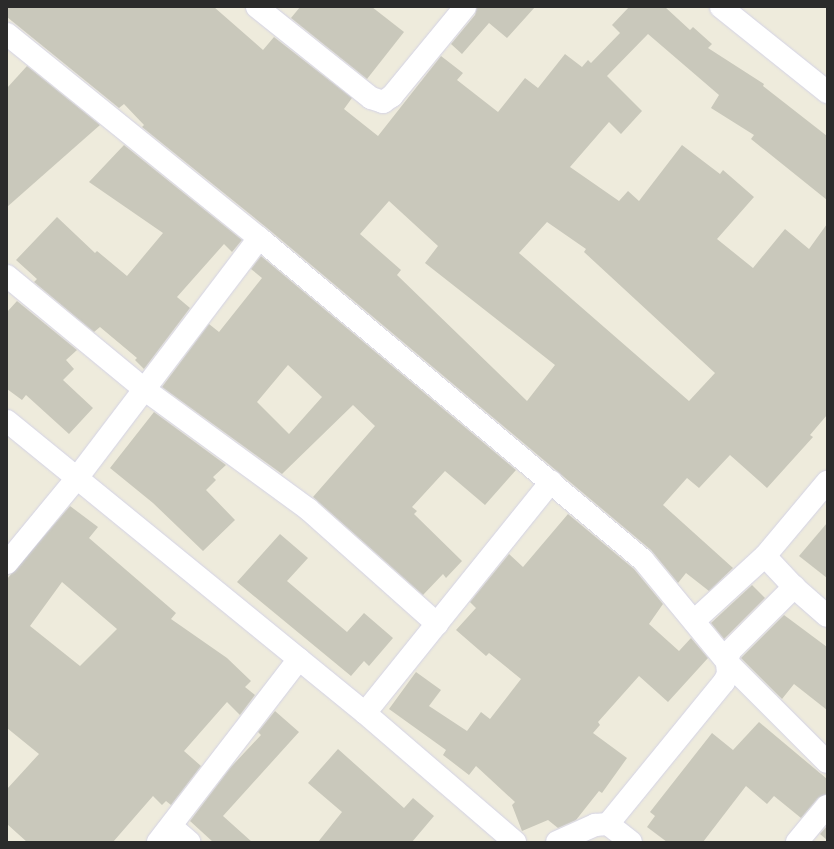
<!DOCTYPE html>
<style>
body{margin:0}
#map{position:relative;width:834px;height:849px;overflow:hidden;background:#eeebdc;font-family:Helvetica,sans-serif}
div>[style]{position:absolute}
.building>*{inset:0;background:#c9c8bb}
.roads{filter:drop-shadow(0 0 1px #d3d2e5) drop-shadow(0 0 1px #d3d2e5)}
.minor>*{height:22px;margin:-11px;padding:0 11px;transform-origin:11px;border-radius:11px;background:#fff}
span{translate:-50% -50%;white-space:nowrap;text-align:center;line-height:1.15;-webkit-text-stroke:3.5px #fff;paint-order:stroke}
.frame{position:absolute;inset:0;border:8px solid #2b2b2b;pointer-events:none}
</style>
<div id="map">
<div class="building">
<div style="clip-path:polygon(evenodd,7px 7px,214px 7px,263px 50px,274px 37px,352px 98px,344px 109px,378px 136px,441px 56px,463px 73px,457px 80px,498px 112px,525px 78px,538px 88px,565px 54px,582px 67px,588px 60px,591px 63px,620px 33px,612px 25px,629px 7px,665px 7px,690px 30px,693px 27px,712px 44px,708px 48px,764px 84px,763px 86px,827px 136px,827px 200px,751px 139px,754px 135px,711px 108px,719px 95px,648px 34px,607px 76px,642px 111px,621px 134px,609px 122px,570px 167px,619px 201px,628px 191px,639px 201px,682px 145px,720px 174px,723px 170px,754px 197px,717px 239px,753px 268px,785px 229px,809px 249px,827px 224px,827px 415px,810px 435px,813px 437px,767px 488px,730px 455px,699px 488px,687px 478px,663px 505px,733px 568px,709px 591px,686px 573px,678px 583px,651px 550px,267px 228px,142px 127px,144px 125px,124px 104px,119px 108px,7px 17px,7px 7px,389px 201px,438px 246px,425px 263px,555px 365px,527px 401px,397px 275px,401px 270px,360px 234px,389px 201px,7px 7px,547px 222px,586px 249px,584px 252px,715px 373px,689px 401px,519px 253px,547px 222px)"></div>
<div style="clip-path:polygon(300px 7px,372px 7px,404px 32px,367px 79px,291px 18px)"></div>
<div style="clip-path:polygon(477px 7px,535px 7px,507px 38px,489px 23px,462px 54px,451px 44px,475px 15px)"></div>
<div style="clip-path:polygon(27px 66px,100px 125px,7px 207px,7px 88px)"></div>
<div style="clip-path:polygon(124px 145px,242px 240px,232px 252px,224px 244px,177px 297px,190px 308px,144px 369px,135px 360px,137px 358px,100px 327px,94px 332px,34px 282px,37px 279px,16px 260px,57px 217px,95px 253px,97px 251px,127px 276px,163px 233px,89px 182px)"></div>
<div style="clip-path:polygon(evenodd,261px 256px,516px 470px,485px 505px,445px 471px,412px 507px,417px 511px,414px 514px,462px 561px,446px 578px,443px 574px,423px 595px,313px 497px,375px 426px,353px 405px,282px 474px,162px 387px,209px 324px,219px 332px,262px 278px,251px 269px,261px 256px,288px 365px,322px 397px,289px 434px,257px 402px,288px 365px)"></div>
<div style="clip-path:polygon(17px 301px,77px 350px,66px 360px,74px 369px,63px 380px,93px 408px,69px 434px,26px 395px,22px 400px,7px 389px,7px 312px)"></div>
<div style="clip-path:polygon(154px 412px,226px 465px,213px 477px,216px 480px,206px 490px,235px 520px,203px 551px,153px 503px,110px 468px)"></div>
<div style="clip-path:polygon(evenodd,70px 506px,98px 527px,89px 538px,176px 613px,171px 619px,227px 658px,251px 681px,245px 687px,255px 695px,240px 715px,227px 702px,184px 751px,201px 766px,171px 805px,166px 801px,162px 805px,153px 796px,113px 842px,27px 842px,7px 824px,7px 789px,39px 754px,7px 728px,7px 579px,70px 506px,62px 582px,117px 629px,80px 666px,30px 626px,62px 582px)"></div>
<div style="clip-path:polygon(568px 514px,634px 569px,663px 604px,649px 624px,679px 651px,691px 638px,708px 658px,668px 702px,639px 676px,598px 722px,600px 725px,593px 733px,627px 758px,602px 793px,599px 791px,576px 820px,558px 828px,548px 820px,522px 831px,512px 805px,515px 802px,476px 766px,469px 775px,443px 755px,446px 750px,389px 709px,416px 672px,441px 690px,429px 706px,467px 731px,481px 712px,490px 719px,521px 679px,489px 653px,486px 656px,456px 630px,476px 608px,470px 602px,509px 554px,523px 567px)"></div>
<div style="clip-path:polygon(827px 523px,827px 578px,799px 556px)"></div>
<div style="clip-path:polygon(280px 534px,308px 558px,287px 581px,347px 632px,364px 613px,393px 638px,369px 666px,364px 661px,351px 676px,237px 582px)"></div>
<div style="clip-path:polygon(752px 585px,765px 598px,724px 639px,711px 623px)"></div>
<div style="clip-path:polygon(784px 615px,827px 647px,827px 710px,794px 684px,782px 699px,741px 658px)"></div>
<div style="clip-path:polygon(275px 711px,299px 732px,223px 816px,252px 842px,213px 842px,190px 821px,231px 767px,261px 735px,258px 732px)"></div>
<div style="clip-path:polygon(759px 722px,827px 779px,827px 794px,818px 798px,801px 818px,774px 796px,767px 804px,746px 786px,703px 842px,667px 842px,647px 827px,655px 816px,650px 812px,712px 733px,733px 750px)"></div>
<div style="clip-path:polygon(338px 749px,404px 808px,413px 798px,434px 816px,412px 842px,318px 842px,342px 812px,308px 783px)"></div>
<div style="clip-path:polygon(827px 826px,827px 840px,820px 834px)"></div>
</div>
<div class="roads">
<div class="minor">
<div style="left:257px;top:7px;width:146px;rotate:38.6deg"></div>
<div style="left:371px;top:98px;width:13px;rotate:18deg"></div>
<div style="left:383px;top:102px;width:11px;rotate:-34deg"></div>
<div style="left:392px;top:96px;width:115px;rotate:-50.6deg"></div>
<div style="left:721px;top:7px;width:136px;rotate:38.7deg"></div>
<div style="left:7px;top:34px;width:324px;rotate:39deg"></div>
<div style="left:259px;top:238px;width:501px;rotate:39.98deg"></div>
<div style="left:643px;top:560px;width:132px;rotate:50.5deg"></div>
<div style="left:727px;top:662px;width:141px;rotate:45deg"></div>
<div style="left:7px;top:276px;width:178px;rotate:39.5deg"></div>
<div style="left:144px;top:389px;width:203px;rotate:36.2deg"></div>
<div style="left:308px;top:509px;width:173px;rotate:41.7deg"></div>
<div style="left:7px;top:421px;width:462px;rotate:39.2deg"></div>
<div style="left:365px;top:713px;width:198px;rotate:40.7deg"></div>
<div style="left:765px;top:556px;width:42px;rotate:46.9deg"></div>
<div style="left:794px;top:587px;width:44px;rotate:41.3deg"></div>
<div style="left:7px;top:563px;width:110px;rotate:-50.5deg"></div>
<div style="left:77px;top:478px;width:301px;rotate:-52.8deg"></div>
<div style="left:694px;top:621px;width:96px;rotate:-42.5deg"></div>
<div style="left:765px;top:556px;width:97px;rotate:-50deg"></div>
<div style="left:365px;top:713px;width:297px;rotate:-51.2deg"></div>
<div style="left:608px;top:824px;width:183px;rotate:-50.8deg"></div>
<div style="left:724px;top:682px;width:9px;rotate:-63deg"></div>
<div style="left:728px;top:674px;width:12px;rotate:-95deg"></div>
<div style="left:727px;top:662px;width:11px;rotate:-75deg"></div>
<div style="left:730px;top:651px;width:91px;rotate:-45deg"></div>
<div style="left:172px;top:827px;width:23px;rotate:41deg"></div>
<div style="left:158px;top:842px;width:231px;rotate:-52.4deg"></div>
<div style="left:557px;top:842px;width:42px;rotate:-24.1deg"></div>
<div style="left:595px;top:825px;width:13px;rotate:-4deg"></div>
<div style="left:608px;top:824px;width:29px;rotate:38deg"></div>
<div style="left:797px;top:842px;width:47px;rotate:-50.2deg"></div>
</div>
</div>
<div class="frame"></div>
</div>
